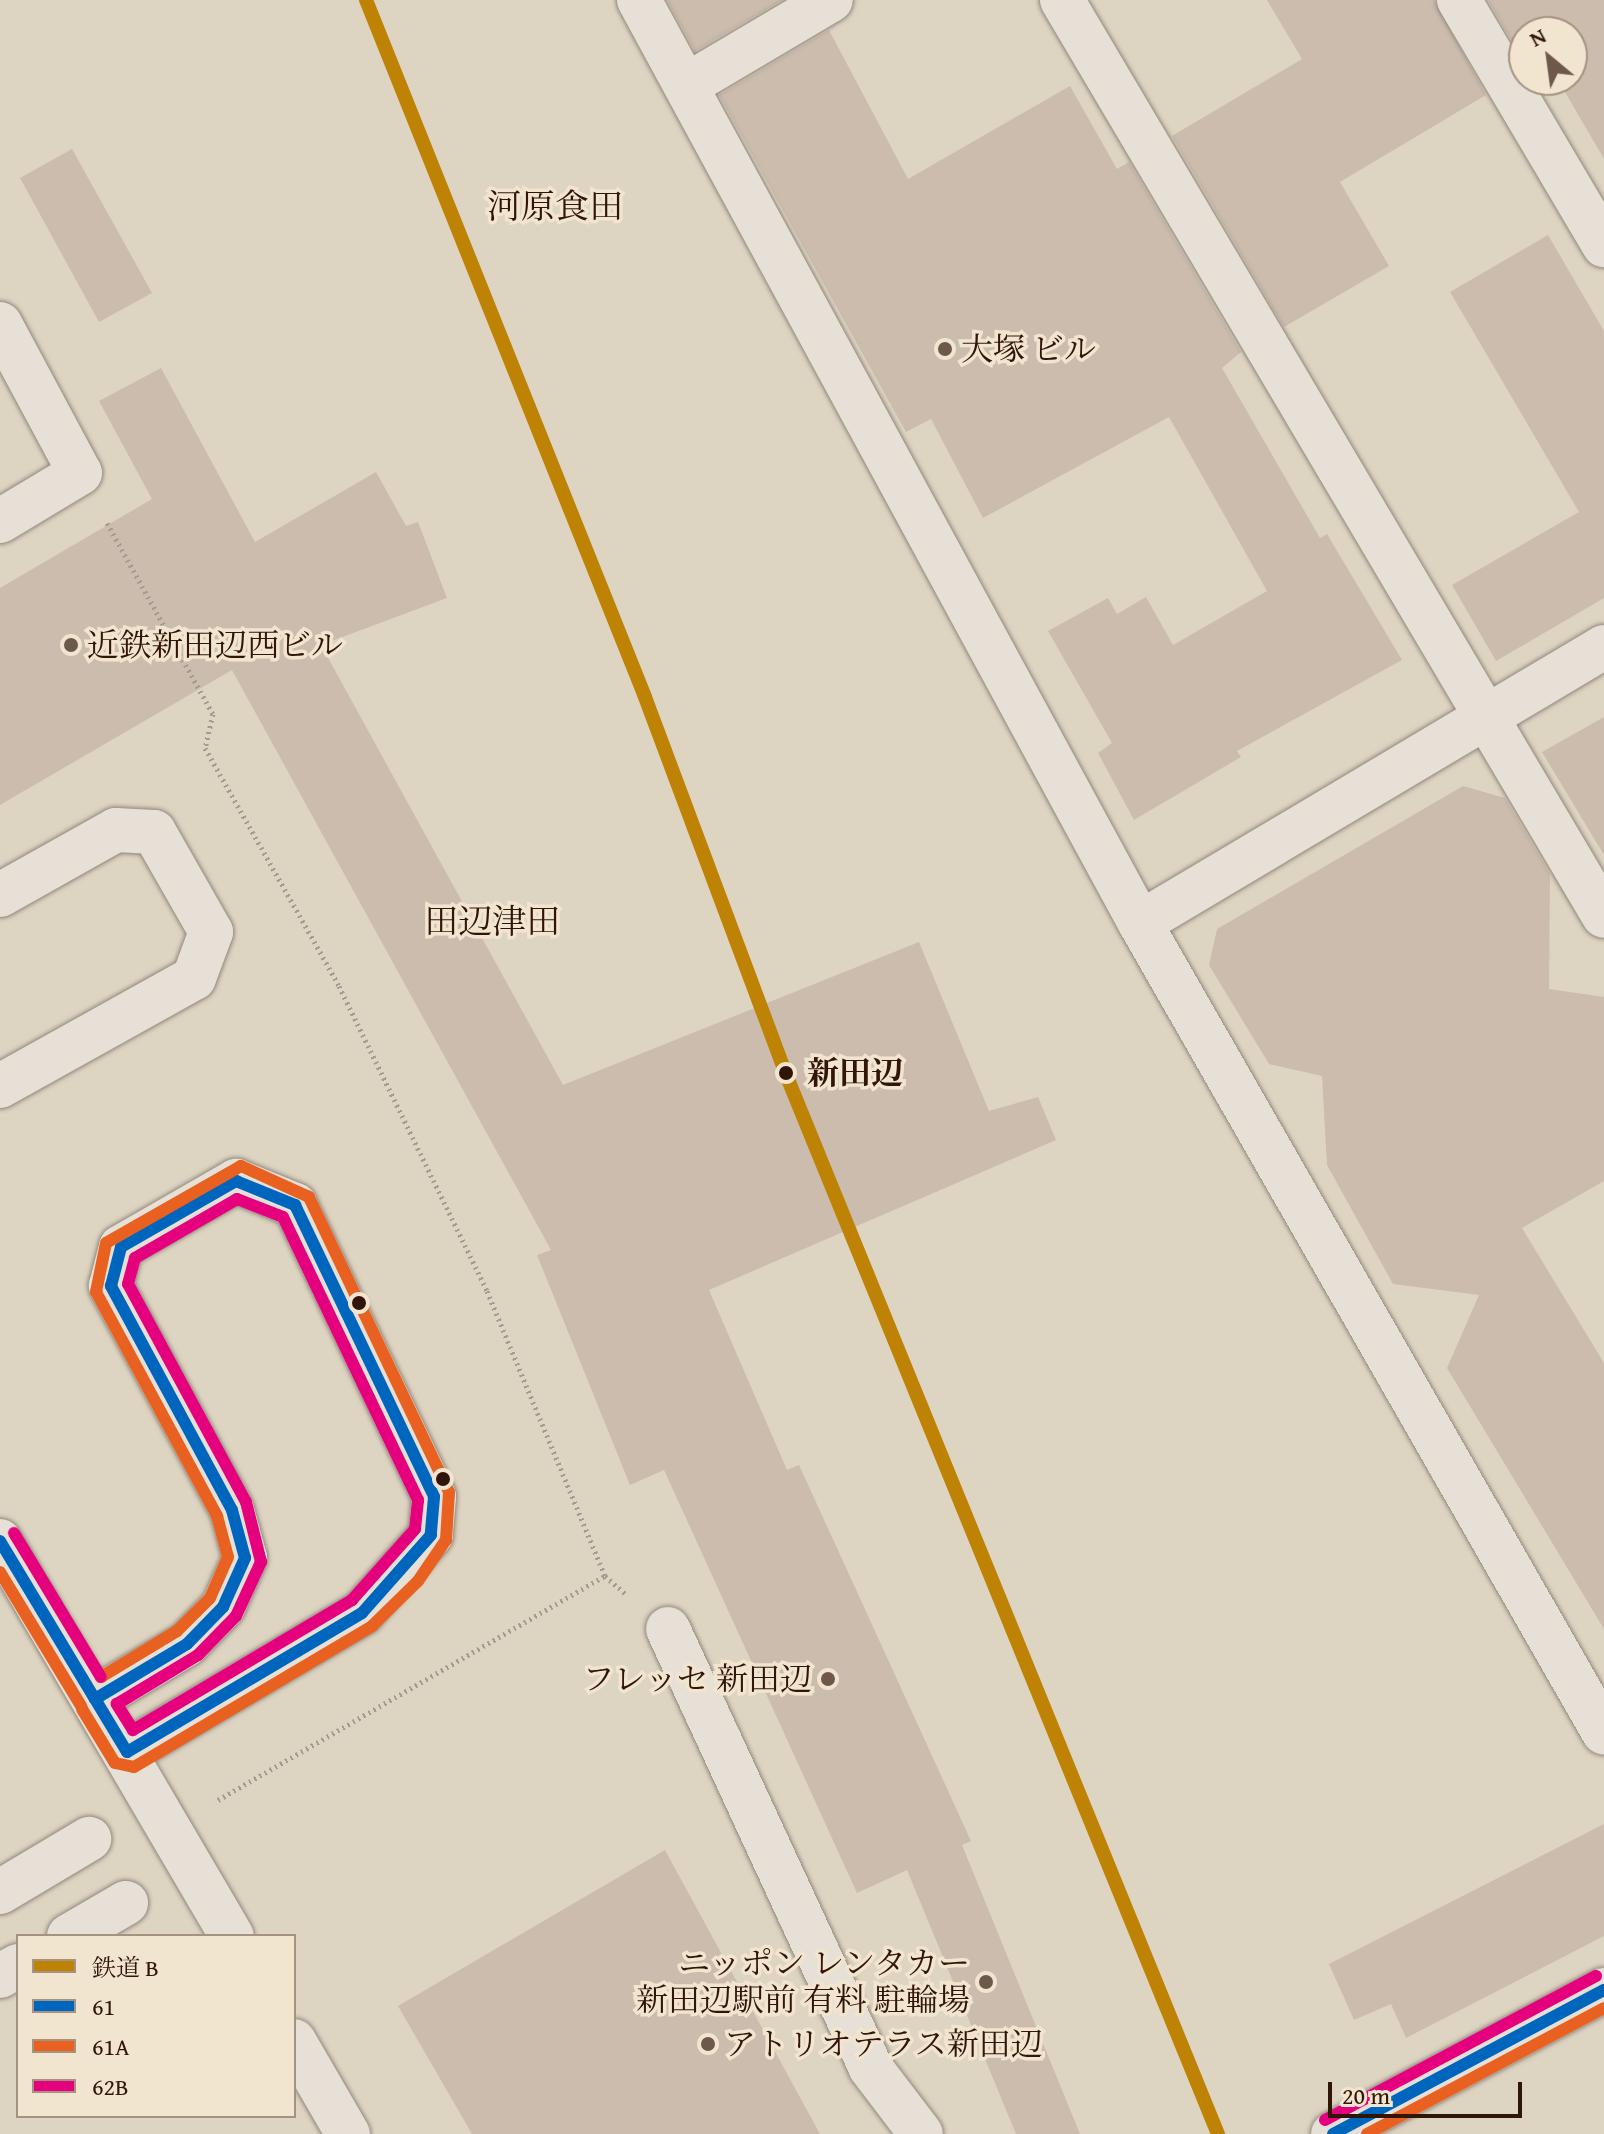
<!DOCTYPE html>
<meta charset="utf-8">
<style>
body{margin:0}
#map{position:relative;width:1604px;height:2134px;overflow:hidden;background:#ded4c2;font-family:"Gentium Book Plus","Noto Serif JP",serif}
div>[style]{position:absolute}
.building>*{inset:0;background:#ccbcae}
.path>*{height:5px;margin-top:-2.5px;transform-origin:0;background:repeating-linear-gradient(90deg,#a39c94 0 2px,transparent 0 6px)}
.roads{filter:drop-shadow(0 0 2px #91887c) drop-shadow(0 0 2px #91887c)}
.minor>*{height:44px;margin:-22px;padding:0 22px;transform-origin:22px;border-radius:22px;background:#e6e0d6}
.bus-1>*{height:12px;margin:-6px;padding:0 6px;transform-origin:6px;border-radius:6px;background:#0065bd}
.bus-2>*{height:12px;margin:-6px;padding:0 6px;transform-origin:6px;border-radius:6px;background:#e86121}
.bus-3>*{height:12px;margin:-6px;padding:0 6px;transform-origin:6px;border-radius:6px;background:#e5007d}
.rail-1>*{height:14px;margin:-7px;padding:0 7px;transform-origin:7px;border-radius:7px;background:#be8304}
.dots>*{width:22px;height:22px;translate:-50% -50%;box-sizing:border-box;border:4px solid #f2e5cf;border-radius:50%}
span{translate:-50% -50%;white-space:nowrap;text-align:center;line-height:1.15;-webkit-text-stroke:7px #f2e5cf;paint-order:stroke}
.poi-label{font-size:32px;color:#311509}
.left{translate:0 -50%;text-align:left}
.right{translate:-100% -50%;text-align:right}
.stop-label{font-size:32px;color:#311509;font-weight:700}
.neighbourhood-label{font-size:34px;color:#311509}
.legend{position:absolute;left:16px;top:1934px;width:280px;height:184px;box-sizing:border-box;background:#f2e5cf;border:2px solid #a59280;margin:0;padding:10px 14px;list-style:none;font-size:24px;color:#311509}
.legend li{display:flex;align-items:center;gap:16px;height:40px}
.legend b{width:40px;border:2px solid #a59280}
.north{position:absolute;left:1508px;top:16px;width:80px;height:80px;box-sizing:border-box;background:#f2e5cf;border:2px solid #a59280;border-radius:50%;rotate:331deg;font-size:22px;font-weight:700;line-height:32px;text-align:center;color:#311509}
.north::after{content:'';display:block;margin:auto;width:28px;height:36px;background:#6e584a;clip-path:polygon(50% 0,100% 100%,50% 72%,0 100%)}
.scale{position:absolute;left:1328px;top:2082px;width:194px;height:36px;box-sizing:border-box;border:4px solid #311509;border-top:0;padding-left:10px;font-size:24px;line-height:28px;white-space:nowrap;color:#311509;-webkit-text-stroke:6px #f2e5cf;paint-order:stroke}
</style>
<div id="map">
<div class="building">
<div style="clip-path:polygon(667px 0,782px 0,695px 51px)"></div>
<div style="clip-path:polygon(1267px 0,1434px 0,1486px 95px,1340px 182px,1389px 266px,1284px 327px,1172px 136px,1302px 59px)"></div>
<div style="clip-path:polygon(1488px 0,1604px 0,1604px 159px,1558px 80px,1572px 80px,1572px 32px,1524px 32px,1524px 61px)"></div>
<div style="clip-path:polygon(829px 30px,908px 179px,1070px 86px,1117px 169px,1129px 162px,1241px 352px,1222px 368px,1320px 538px,1327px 534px,1402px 660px,1237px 751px,1241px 757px,1134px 820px,1098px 753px,1112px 743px,1048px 631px,1108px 598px,1117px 614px,1146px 597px,1173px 645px,1267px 591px,1169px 417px,983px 518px,931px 419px,906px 432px,719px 95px)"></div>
<div style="clip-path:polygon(72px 149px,152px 293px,99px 322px,20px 178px)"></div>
<div style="clip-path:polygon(1548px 235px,1604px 331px,1604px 598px,1496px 661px,1452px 585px,1579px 512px,1450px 292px)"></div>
<div style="clip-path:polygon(161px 368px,255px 542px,376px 472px,406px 526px,418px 522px,447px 598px,321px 645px,563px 1085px,919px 942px,989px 1111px,1038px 1097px,1056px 1140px,709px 1290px,787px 1470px,799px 1465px,971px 1841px,962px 1845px,1080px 2134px,1016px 2134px,907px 1870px,857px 1893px,664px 1470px,630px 1485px,537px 1255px,551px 1250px,232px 670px,0 805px,0 588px,152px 499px,99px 401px)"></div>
<div style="clip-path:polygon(1604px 717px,1604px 855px,1542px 752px)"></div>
<div style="clip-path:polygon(1463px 786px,1505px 798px,1550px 874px,1549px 989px,1604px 997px,1604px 1181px,1522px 1228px,1604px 1363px,1604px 1629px,1447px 1368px,1479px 1295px,1393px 1284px,1327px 1165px,1322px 1076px,1269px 1064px,1209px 965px,1217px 929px)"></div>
<div style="clip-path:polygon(1604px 1824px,1604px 1936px,1406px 2038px,1391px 2004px,1354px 2020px,1329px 1964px)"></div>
<div style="clip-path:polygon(665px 1850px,820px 2134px,472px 2134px,398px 2006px)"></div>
</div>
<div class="path">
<div style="left:107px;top:523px;width:218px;rotate:61deg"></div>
<div style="left:213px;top:714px;width:35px;rotate:103deg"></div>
<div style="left:205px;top:748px;width:273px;rotate:60.6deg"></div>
<div style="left:339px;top:986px;width:339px;rotate:64.1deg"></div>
<div style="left:487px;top:1291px;width:308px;rotate:67.5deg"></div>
<div style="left:605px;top:1576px;width:28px;rotate:41deg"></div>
<div style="left:218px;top:1800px;width:447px;rotate:-30.1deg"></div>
</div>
<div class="roads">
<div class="minor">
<div style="left:639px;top:0;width:1050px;rotate:61.51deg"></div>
<div style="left:1140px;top:923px;width:933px;rotate:60.19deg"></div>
<div style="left:1062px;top:0;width:1064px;rotate:59.39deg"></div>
<div style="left:1459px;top:0;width:285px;rotate:59.4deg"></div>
<div style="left:687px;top:85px;width:167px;rotate:-30.6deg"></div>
<div style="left:0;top:324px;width:169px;rotate:61.8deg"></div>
<div style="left:80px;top:473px;width:93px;rotate:149deg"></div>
<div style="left:0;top:895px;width:133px;rotate:-29.3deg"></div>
<div style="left:116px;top:830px;width:38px;rotate:3deg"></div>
<div style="left:154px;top:832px;width:115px;rotate:60.3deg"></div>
<div style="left:211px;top:932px;width:49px;rotate:110.3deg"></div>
<div style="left:194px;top:978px;width:222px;rotate:150.9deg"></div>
<div style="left:1140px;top:923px;width:540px;rotate:-30.75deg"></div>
<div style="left:0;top:1541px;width:458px;rotate:59.6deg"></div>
<div style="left:668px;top:1629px;width:482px;rotate:65.2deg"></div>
<div style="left:870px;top:2067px;width:84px;rotate:52.7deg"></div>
<div style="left:95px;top:1699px;width:107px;rotate:-30.9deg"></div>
<div style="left:187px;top:1644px;width:52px;rotate:-45.8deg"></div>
<div style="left:223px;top:1607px;width:54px;rotate:-65.8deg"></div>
<div style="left:245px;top:1558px;width:50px;rotate:-105.2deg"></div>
<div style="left:232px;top:1510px;width:255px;rotate:-118.4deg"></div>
<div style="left:111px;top:1286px;width:40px;rotate:-75.6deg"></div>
<div style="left:121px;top:1247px;width:133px;rotate:-29.9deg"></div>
<div style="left:236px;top:1181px;width:64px;rotate:22.1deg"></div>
<div style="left:295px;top:1205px;width:323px;rotate:64.5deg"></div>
<div style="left:434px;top:1497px;width:38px;rotate:95deg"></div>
<div style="left:431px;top:1535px;width:104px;rotate:131.5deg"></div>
<div style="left:362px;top:1613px;width:273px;rotate:149.4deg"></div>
<div style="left:0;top:1892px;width:104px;rotate:-30.8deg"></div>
<div style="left:69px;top:1936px;width:66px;rotate:-30.1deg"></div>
<div style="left:0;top:1976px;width:21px;rotate:-29deg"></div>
<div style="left:294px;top:2041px;width:108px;rotate:59.9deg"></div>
<div style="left:1333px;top:2134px;width:307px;rotate:-28deg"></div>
</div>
</div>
<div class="bus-1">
<div style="left:236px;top:1181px;width:64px;rotate:22.1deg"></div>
<div style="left:295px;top:1205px;width:323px;rotate:64.5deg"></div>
<div style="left:434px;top:1497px;width:38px;rotate:95deg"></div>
<div style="left:431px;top:1535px;width:104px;rotate:131.5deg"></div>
<div style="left:362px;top:1613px;width:273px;rotate:149.4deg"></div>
<div style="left:127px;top:1752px;width:62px;rotate:-121.1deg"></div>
<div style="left:95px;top:1699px;width:107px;rotate:-30.9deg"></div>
<div style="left:187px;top:1644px;width:52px;rotate:-45.8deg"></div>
<div style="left:223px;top:1607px;width:54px;rotate:-65.8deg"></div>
<div style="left:245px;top:1558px;width:50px;rotate:-105.2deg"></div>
<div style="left:232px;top:1510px;width:255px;rotate:-118.4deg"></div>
<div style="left:111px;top:1286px;width:40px;rotate:-75.6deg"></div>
<div style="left:121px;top:1247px;width:133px;rotate:-29.9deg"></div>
<div style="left:0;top:1541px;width:184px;rotate:59deg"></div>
<div style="left:1333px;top:2134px;width:307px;rotate:-28deg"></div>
</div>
<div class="bus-2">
<div style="left:0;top:1572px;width:157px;rotate:58.8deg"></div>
<div style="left:82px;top:1709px;width:63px;rotate:58.6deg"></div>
<div style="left:115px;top:1763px;width:19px;rotate:12deg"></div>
<div style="left:134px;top:1767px;width:277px;rotate:-30.6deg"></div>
<div style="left:372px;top:1626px;width:64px;rotate:-44.4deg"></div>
<div style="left:418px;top:1581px;width:50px;rotate:-55.7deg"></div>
<div style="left:446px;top:1540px;width:48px;rotate:-86.4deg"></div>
<div style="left:449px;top:1492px;width:327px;rotate:-115.4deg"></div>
<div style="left:309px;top:1197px;width:75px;rotate:-155.5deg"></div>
<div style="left:241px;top:1166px;width:155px;rotate:150.3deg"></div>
<div style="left:106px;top:1243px;width:50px;rotate:101.5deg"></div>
<div style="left:96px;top:1292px;width:255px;rotate:61.6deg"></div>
<div style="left:217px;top:1516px;width:42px;rotate:75deg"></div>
<div style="left:228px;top:1557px;width:45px;rotate:113.7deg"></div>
<div style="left:210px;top:1598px;width:47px;rotate:135deg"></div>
<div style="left:177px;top:1631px;width:89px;rotate:148.8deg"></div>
<div style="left:1367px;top:2134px;width:268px;rotate:-28deg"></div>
</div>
<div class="bus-3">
<div style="left:237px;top:1199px;width:49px;rotate:21.4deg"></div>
<div style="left:283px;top:1217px;width:314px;rotate:64.5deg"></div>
<div style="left:418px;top:1500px;width:29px;rotate:96deg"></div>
<div style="left:415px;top:1529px;width:95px;rotate:131.6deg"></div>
<div style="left:352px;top:1600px;width:255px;rotate:149.3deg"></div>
<div style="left:133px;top:1730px;width:31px;rotate:-122deg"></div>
<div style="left:117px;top:1704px;width:95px;rotate:-31.2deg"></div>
<div style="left:198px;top:1655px;width:54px;rotate:-45.7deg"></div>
<div style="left:236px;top:1616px;width:60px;rotate:-65.2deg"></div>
<div style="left:261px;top:1562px;width:62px;rotate:-104deg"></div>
<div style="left:246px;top:1502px;width:248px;rotate:-118.4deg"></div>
<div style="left:128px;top:1284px;width:27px;rotate:-75deg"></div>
<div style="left:135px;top:1258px;width:118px;rotate:-30deg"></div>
<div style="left:14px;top:1533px;width:168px;rotate:58.9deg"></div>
<div style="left:1325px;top:2120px;width:307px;rotate:-28deg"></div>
</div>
<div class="rail-1">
<div style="left:366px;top:0;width:751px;rotate:68.18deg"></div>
<div style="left:645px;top:697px;width:400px;rotate:69.5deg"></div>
<div style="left:785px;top:1072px;width:1147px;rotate:67.82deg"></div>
</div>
<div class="dots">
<div style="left:945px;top:349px;background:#6e584a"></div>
<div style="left:71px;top:645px;background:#6e584a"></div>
<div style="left:786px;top:1073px;background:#311509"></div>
<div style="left:359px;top:1303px;background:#311509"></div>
<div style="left:443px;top:1479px;background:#311509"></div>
<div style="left:828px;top:1679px;background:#6e584a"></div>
<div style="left:986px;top:1982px;background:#6e584a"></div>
<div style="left:708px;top:2044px;background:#6e584a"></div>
</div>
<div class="poi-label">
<span class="left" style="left:961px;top:349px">大塚 ビル</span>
<span class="left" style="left:87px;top:645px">近鉄新田辺西ビル</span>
<span class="right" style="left:812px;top:1679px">フレッセ 新田辺</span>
<span class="right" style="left:970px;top:1982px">ニッポン レンタカー<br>新田辺駅前 有料 駐輪場</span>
<span class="left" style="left:724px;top:2044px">アトリオテラス新田辺</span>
</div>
<div class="stop-label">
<span class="left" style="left:807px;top:1073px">新田辺</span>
</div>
<div class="neighbourhood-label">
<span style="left:555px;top:206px">河原食田</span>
<span style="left:492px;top:921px">田辺津田</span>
</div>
<ul class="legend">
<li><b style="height:10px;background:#be8304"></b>鉄道 B</li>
<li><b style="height:10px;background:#0065bd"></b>61</li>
<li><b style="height:10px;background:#e86121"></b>61A</li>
<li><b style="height:10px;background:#e5007d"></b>62B</li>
</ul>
<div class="north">N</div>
<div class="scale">20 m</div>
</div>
